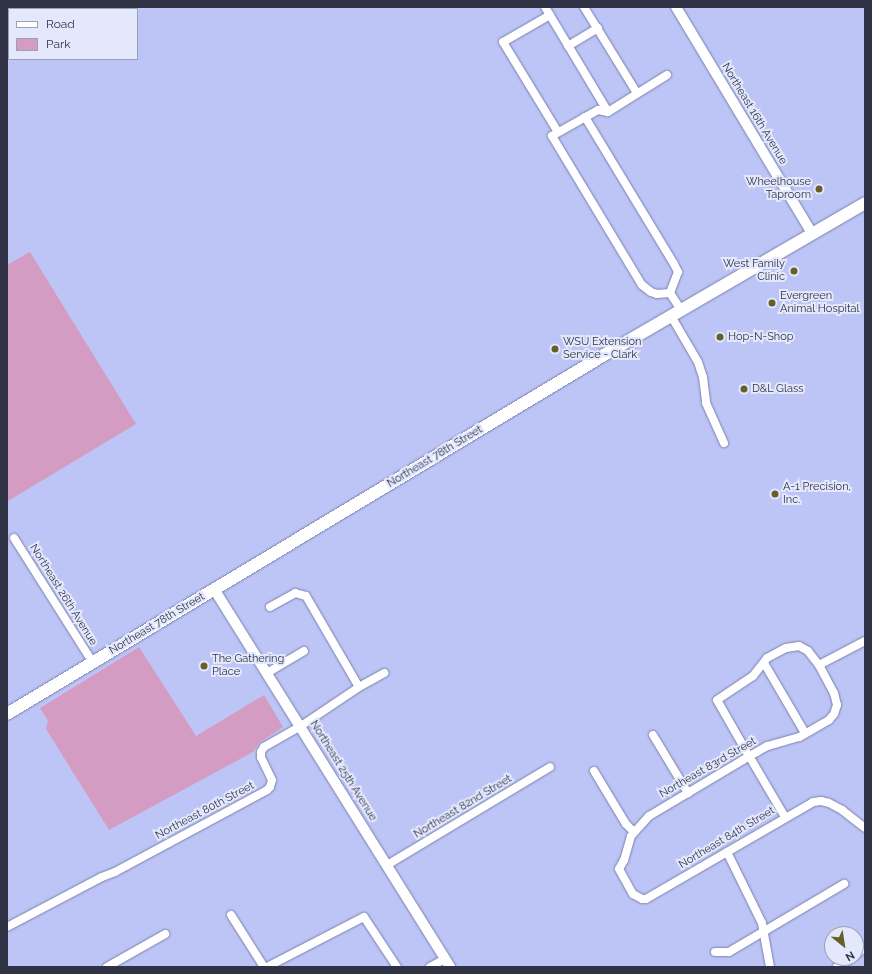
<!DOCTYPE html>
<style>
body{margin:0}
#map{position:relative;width:872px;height:974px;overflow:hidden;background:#bdc5f6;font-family:Raleway,sans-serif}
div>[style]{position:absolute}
.green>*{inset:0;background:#d49cc3}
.roads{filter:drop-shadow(0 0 1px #7c82b0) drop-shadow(0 0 1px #7c82b0)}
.minor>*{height:8px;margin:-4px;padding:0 4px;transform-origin:4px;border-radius:4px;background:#fff}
.tertiary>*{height:10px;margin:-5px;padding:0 5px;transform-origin:5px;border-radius:5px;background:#fff}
.primary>*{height:12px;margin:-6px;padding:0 6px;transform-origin:6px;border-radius:6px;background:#fff}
.dots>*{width:11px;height:11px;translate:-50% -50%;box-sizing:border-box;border:2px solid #e4e8fc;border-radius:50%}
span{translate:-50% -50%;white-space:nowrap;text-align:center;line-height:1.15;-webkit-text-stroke:4px #e4e8fc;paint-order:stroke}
.street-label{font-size:11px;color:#303346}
.poi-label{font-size:11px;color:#303346}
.right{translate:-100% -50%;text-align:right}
.left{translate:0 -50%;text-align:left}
.frame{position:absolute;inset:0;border:8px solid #303346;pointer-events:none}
.legend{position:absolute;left:8px;top:8px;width:130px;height:52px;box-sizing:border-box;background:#e4e8fc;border:1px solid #9ca0b3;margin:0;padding:5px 7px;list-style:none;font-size:12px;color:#303346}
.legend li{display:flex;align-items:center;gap:8px;height:20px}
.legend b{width:20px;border:1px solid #9ca0b3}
.north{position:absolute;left:824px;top:926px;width:40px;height:40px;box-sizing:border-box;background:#e4e8fc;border:1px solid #9ca0b3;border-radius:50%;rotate:150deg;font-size:11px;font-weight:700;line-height:16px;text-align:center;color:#303346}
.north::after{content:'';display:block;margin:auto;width:14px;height:18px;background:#685e2a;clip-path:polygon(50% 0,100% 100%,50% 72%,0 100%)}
</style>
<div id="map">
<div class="green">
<div style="clip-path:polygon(7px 7px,98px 7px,95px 9px,9px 9px,10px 59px,7px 60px)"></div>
<div style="clip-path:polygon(30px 252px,136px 424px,8px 501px,7px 265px)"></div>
<div style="clip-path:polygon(139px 647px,196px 736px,264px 695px,283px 727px,259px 743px,253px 752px,109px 830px,46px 729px,48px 721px,40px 708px)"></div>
</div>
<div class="roads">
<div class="minor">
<div style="left:545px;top:7px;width:122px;rotate:59deg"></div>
<div style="left:584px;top:7px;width:101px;rotate:58.4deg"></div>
<div style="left:550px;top:15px;width:54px;rotate:150.1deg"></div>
<div style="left:503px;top:42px;width:105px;rotate:58.6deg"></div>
<div style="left:568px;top:46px;width:35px;rotate:-31deg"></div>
<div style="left:667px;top:75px;width:70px;rotate:147.9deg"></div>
<div style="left:608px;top:112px;width:10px;rotate:-169deg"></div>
<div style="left:598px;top:110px;width:53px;rotate:150.5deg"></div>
<div style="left:552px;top:136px;width:174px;rotate:58.9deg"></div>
<div style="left:642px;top:285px;width:11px;rotate:38deg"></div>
<div style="left:651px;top:292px;width:6px;rotate:18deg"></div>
<div style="left:657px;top:294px;width:13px;rotate:-4deg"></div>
<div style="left:585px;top:117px;width:172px;rotate:58.8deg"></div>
<div style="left:674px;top:264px;width:9px;rotate:63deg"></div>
<div style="left:678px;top:272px;width:22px;rotate:111deg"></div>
<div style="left:670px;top:293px;width:20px;rotate:57deg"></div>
<div style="left:671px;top:316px;width:53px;rotate:59.6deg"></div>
<div style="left:698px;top:362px;width:16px;rotate:72deg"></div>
<div style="left:703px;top:377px;width:26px;rotate:83deg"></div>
<div style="left:706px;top:403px;width:44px;rotate:65.8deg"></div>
<div style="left:14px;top:538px;width:148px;rotate:57.7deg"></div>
<div style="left:270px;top:607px;width:29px;rotate:-29deg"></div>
<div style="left:295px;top:593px;width:11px;rotate:15deg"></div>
<div style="left:306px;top:596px;width:105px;rotate:59.8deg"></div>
<div style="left:764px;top:663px;width:81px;rotate:59.6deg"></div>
<div style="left:819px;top:665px;width:52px;rotate:-27.6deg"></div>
<div style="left:267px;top:673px;width:43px;rotate:-30.7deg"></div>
<div style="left:653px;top:735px;width:68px;rotate:58.9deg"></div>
<div style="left:594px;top:771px;width:62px;rotate:58.9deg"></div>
<div style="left:626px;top:824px;width:11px;rotate:45deg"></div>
<div style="left:785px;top:817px;width:71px;rotate:-120.5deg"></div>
<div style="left:749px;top:756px;width:64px;rotate:-119.7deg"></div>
<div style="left:717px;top:700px;width:43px;rotate:-33.7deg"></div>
<div style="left:753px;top:676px;width:23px;rotate:-52deg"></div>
<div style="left:767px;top:658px;width:21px;rotate:-28deg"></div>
<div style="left:786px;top:648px;width:13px;rotate:-9deg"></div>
<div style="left:799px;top:646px;width:10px;rotate:29deg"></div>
<div style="left:808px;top:651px;width:18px;rotate:52deg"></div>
<div style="left:819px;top:665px;width:32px;rotate:62deg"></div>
<div style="left:834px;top:693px;width:12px;rotate:76deg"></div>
<div style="left:837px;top:705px;width:9px;rotate:108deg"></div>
<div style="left:834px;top:714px;width:8px;rotate:130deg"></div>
<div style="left:829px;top:720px;width:34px;rotate:150deg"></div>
<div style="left:799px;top:737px;width:33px;rotate:164deg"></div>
<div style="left:767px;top:746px;width:12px;rotate:149deg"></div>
<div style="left:757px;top:752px;width:9px;rotate:153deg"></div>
<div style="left:749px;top:756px;width:7px;rotate:146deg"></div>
<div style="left:743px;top:760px;width:109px;rotate:149.2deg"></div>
<div style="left:649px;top:816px;width:27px;rotate:132deg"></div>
<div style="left:631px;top:836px;width:25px;rotate:106deg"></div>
<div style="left:624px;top:860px;width:10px;rotate:119deg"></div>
<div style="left:619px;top:869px;width:29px;rotate:61deg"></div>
<div style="left:633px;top:894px;width:10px;rotate:29deg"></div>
<div style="left:642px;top:899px;width:4px"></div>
<div style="left:646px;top:899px;width:193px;rotate:-30.1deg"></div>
<div style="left:813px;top:802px;width:8px;rotate:-7deg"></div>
<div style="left:821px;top:801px;width:8px;rotate:14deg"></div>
<div style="left:829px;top:803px;width:15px;rotate:28deg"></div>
<div style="left:842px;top:810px;width:29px;rotate:38deg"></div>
<div style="left:727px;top:852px;width:79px;rotate:63.8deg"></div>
<div style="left:762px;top:923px;width:45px;rotate:79.7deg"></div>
<div style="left:387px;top:865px;width:190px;rotate:-31deg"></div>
<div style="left:231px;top:915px;width:62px;rotate:57.6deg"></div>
<div style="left:7px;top:927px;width:107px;rotate:-27.8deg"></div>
<div style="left:102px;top:877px;width:14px;rotate:-21deg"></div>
<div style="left:115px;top:872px;width:173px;rotate:-28.3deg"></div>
<div style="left:267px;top:790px;width:4px;rotate:-45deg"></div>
<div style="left:270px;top:787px;width:7px;rotate:-74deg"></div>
<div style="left:272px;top:780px;width:25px;rotate:-116deg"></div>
<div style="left:261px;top:757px;width:5px;rotate:-90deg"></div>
<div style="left:261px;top:752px;width:6px;rotate:-59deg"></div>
<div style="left:264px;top:747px;width:43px;rotate:-29.6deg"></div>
<div style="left:301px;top:726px;width:70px;rotate:-33.9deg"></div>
<div style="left:359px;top:687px;width:29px;rotate:-29deg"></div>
<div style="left:715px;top:952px;width:14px"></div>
<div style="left:729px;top:952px;width:134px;rotate:-30.6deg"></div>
<div style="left:856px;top:955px;width:12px;rotate:-42deg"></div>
<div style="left:107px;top:967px;width:67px;rotate:-29.6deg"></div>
<div style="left:267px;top:967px;width:109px;rotate:-27.3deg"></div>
<div style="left:364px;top:917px;width:60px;rotate:56.6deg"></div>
<div style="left:430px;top:967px;width:17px;rotate:-28deg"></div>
<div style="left:837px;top:967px;width:17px;rotate:-31deg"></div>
</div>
<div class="tertiary">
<div style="left:676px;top:7px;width:264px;rotate:59deg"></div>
<div style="left:214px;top:589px;width:446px;rotate:58deg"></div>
</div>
<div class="primary">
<div style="left:7px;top:714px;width:697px;rotate:-31.02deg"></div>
<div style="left:604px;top:355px;width:302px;rotate:-30.2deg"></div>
</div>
</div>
<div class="dots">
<div style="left:819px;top:189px;background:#685e2a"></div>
<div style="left:794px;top:271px;background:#685e2a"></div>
<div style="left:772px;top:303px;background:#685e2a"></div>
<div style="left:720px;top:337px;background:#685e2a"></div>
<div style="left:555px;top:349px;background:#685e2a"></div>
<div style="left:744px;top:389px;background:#685e2a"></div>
<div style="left:775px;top:494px;background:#685e2a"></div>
<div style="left:204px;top:666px;background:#685e2a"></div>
</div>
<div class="street-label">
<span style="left:754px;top:114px;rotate:59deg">Northeast 16th Avenue</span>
<span style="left:435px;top:457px;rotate:-31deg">Northeast 78th Street</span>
<span style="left:63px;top:595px;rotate:58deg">Northeast 26th Avenue</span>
<span style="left:157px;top:624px;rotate:-31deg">Northeast 78th Street</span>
<span style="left:708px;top:768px;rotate:-30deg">Northeast 83rd Street</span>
<span style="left:343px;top:771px;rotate:58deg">Northeast 25th Avenue</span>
<span style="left:463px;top:807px;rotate:-31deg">Northeast 82nd Street</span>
<span style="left:205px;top:811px;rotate:-28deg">Northeast 80th Street</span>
<span style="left:727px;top:838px;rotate:-31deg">Northeast 84th Street</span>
</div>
<div class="poi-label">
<span class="right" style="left:811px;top:189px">Wheelhouse<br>Taproom</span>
<span class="right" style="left:785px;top:271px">West Family<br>Clinic</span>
<span class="left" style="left:780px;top:303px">Evergreen<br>Animal Hospital</span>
<span class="left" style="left:728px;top:337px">Hop-N-Shop</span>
<span class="left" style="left:563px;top:349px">WSU Extension<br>Service - Clark</span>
<span class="left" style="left:752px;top:389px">D&amp;L Glass</span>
<span class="left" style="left:783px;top:494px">A-1 Precision,<br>Inc.</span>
<span class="left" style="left:212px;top:666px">The Gathering<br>Place</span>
</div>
<div class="frame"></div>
<ul class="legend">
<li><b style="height:5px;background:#fff"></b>Road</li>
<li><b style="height:11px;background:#d49cc3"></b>Park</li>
</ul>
<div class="north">N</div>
</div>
